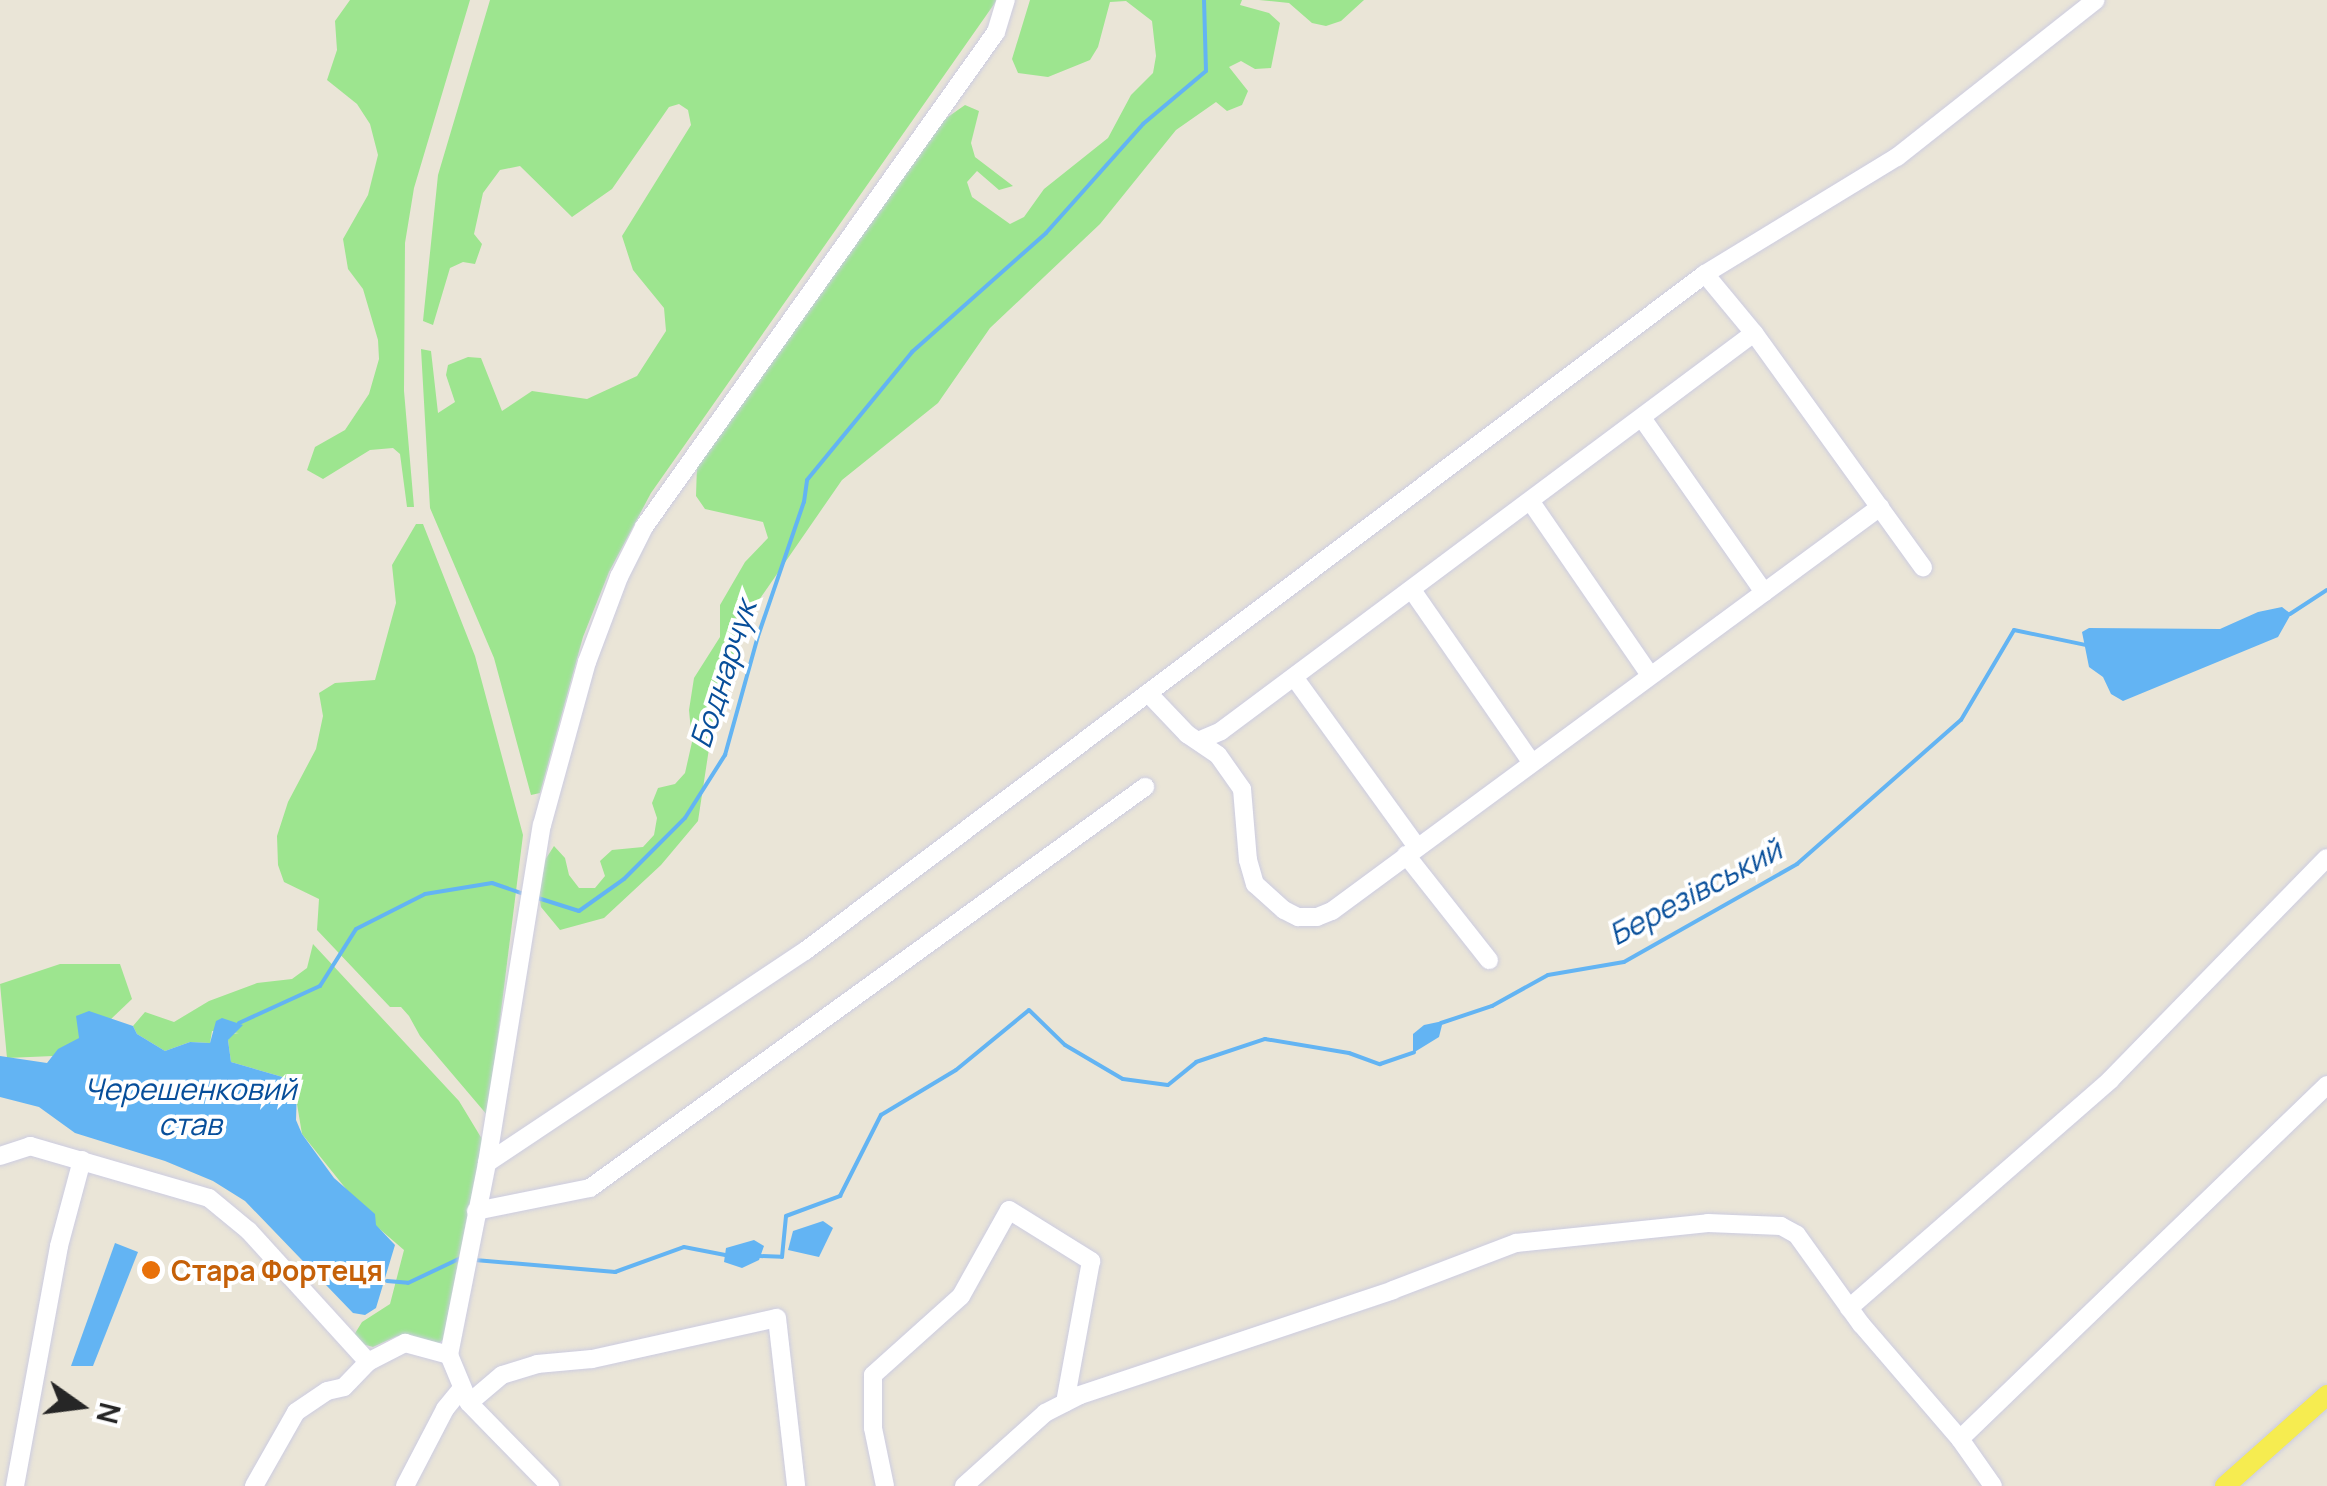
<!DOCTYPE html>
<meta charset="utf-8">
<style>
body{margin:0}
#map{position:relative;width:2327px;height:1486px;overflow:hidden;background:#eae5d7;font-family:Manrope,sans-serif}
div>[style]{position:absolute}
.green>*{inset:0;background:#9de58f}
.water>*{inset:0;background:#63b4f3}
.stream>*{height:4px;margin:-2px;padding:0 2px;transform-origin:2px;border-radius:2px;background:#63b4f3}
.roads{filter:drop-shadow(0 0 2px #cccce1) drop-shadow(0 0 2px #cccce1)}
.minor>*{height:18px;margin:-9px;padding:0 9px;transform-origin:9px;border-radius:9px;background:#fff}
.major>*{height:20px;margin:-10px;padding:0 10px;transform-origin:10px;border-radius:10px;background:#f6ec50}
.dots>*{width:28px;height:28px;translate:-50% -50%;box-sizing:border-box;border:5px solid #fff;border-radius:50%}
span{translate:-50% -50%;white-space:nowrap;text-align:center;line-height:1.15;-webkit-text-stroke:8px #fff;paint-order:stroke}
.food-label{font-size:28px;color:#c56008;font-weight:700}
.left{translate:0 -50%;text-align:left}
.water-label{font-size:30px;color:#074e9a;font-style:italic}
.north{position:absolute;left:30px;top:1356px;width:100px;height:100px;-webkit-text-stroke:8px #fff;paint-order:stroke;rotate:104deg;font-size:28px;font-weight:700;line-height:40px;text-align:center;color:#262626}
.north::after{content:'';display:block;margin:auto;width:35px;height:45px;background:#262626;clip-path:polygon(50% 0,100% 100%,50% 72%,0 100%)}
</style>
<div id="map">
<div class="green">
<div style="clip-path:polygon(350px 0,470px 0,414px 188px,405px 243px,404px 391px,414px 507px,407px 507px,400px 454px,393px 448px,370px 450px,323px 479px,307px 470px,315px 447px,345px 430px,369px 394px,379px 359px,378px 340px,363px 289px,348px 269px,343px 239px,368px 195px,378px 155px,370px 124px,357px 104px,327px 80px,337px 50px,335px 21px)"></div>
<div style="clip-path:polygon(490px 0,997px 0,651px 493px,609px 572px,583px 637px,540px 793px,531px 795px,494px 658px,430px 508px,421px 349px,431px 351px,438px 413px,455px 402px,446px 375px,448px 365px,468px 357px,481px 358px,502px 411px,532px 391px,587px 399px,637px 376px,666px 331px,664px 308px,633px 270px,622px 236px,691px 125px,688px 110px,679px 104px,669px 107px,612px 189px,572px 217px,520px 166px,500px 170px,483px 193px,474px 234px,482px 244px,475px 264px,463px 262px,450px 268px,433px 325px,423px 321px,438px 175px)"></div>
<div style="clip-path:polygon(1030px 0,1242px 0,1240px 5px,1269px 13px,1280px 23px,1271px 68px,1255px 69px,1241px 61px,1229px 67px,1248px 91px,1242px 105px,1227px 111px,1216px 102px,1176px 130px,1100px 224px,990px 328px,938px 403px,842px 480px,750px 613px,717px 696px,698px 821px,661px 865px,604px 918px,560px 930px,541px 907px,538px 891px,545px 860px,554px 846px,565px 858px,569px 875px,579px 888px,595px 888px,605px 876px,600px 861px,612px 850px,643px 847px,654px 835px,657px 818px,652px 803px,658px 788px,675px 784px,685px 773px,692px 742px,689px 710px,694px 678px,720px 637px,720px 605px,745px 562px,768px 538px,763px 522px,705px 509px,696px 496px,697px 465px,925px 133px,965px 105px,979px 111px,971px 143px,975px 157px,1013px 186px,999px 190px,977px 171px,967px 182px,972px 197px,1010px 224px,1024px 217px,1044px 189px,1108px 138px,1131px 95px,1153px 73px,1156px 56px,1152px 21px,1126px 1px,1110px 2px,1098px 47px,1090px 60px,1048px 77px,1018px 73px,1012px 59px)"></div>
<div style="clip-path:polygon(1259px 0,1364px 0,1341px 21px,1326px 26px,1312px 23px,1289px 3px)"></div>
<div style="clip-path:polygon(416px 524px,423px 524px,475px 656px,523px 835px,488px 1116px,420px 1036px,409px 1016px,401px 1007px,390px 1007px,317px 930px,319px 899px,284px 882px,278px 865px,277px 836px,288px 802px,316px 749px,323px 716px,319px 693px,335px 683px,375px 680px,396px 603px,392px 565px)"></div>
<div style="clip-path:polygon(313px 944px,459px 1101px,485px 1144px,445px 1338px,436px 1346px,397px 1336px,373px 1347px,362px 1344px,354px 1335px,362px 1322px,390px 1304px,404px 1250px,375px 1225px,302px 1134px,293px 1080px,231px 1062px,228px 1040px,231px 1034px,239px 1033px,212px 1031px,210px 1043px,190px 1042px,165px 1051px,137px 1034px,133px 1026px,145px 1012px,174px 1022px,209px 1001px,257px 983px,292px 979px,307px 968px)"></div>
<div style="clip-path:polygon(60px 964px,120px 964px,132px 999px,110px 1020px,53px 1056px,7px 1058px,0 984px)"></div>
</div>
<div class="water">
<div style="clip-path:polygon(2282px 607px,2291px 614px,2278px 637px,2123px 701px,2111px 694px,2103px 677px,2089px 667px,2082px 632px,2089px 628px,2220px 629px,2258px 612px)"></div>
<div style="clip-path:polygon(89px 1011px,133px 1026px,137px 1034px,165px 1051px,190px 1042px,210px 1043px,216px 1021px,222px 1018px,243px 1025px,228px 1040px,231px 1062px,293px 1080px,297px 1087px,296px 1120px,302px 1134px,334px 1178px,375px 1214px,376px 1225px,395px 1245px,376px 1308px,365px 1315px,353px 1313px,245px 1201px,213px 1181px,165px 1161px,75px 1133px,39px 1107px,0 1097px,0 1056px,47px 1063px,58px 1049px,79px 1038px,76px 1016px)"></div>
<div style="clip-path:polygon(1443px 1021px,1439px 1037px,1413px 1053px,1413px 1034px,1424px 1025px)"></div>
<div style="clip-path:polygon(823px 1221px,833px 1228px,819px 1257px,788px 1250px,793px 1231px)"></div>
<div style="clip-path:polygon(754px 1240px,764px 1246px,759px 1260px,742px 1268px,724px 1262px,726px 1248px)"></div>
<div style="clip-path:polygon(115px 1243px,138px 1252px,93px 1366px,71px 1366px)"></div>
</div>
<div class="stream">
<div style="left:2290px;top:614px;width:44px;rotate:-33deg"></div>
<div style="left:538px;top:898px;width:43px;rotate:17.6deg"></div>
<div style="left:579px;top:911px;width:55px;rotate:-35.4deg"></div>
<div style="left:624px;top:879px;width:86px;rotate:-45deg"></div>
<div style="left:685px;top:818px;width:75px;rotate:-57.6deg"></div>
<div style="left:725px;top:755px;width:123px;rotate:-74.5deg"></div>
<div style="left:758px;top:636px;width:142px;rotate:-71.1deg"></div>
<div style="left:804px;top:502px;width:22px;rotate:-82deg"></div>
<div style="left:807px;top:480px;width:166px;rotate:-50.6deg"></div>
<div style="left:912px;top:352px;width:179px;rotate:-41.6deg"></div>
<div style="left:1046px;top:233px;width:146px;rotate:-48.3deg"></div>
<div style="left:1143px;top:124px;width:82px;rotate:-40.1deg"></div>
<div style="left:1206px;top:71px;width:71px;rotate:-91.6deg"></div>
<div style="left:239px;top:1023px;width:89px;rotate:-24.6deg"></div>
<div style="left:320px;top:986px;width:67px;rotate:-57.7deg"></div>
<div style="left:356px;top:929px;width:77px;rotate:-26.9deg"></div>
<div style="left:425px;top:894px;width:68px;rotate:-9.3deg"></div>
<div style="left:492px;top:883px;width:34px;rotate:19deg"></div>
<div style="left:1441px;top:1023px;width:54px;rotate:-18.4deg"></div>
<div style="left:1492px;top:1006px;width:64px;rotate:-29deg"></div>
<div style="left:1548px;top:975px;width:77px;rotate:-9.7deg"></div>
<div style="left:1624px;top:962px;width:199px;rotate:-29.5deg"></div>
<div style="left:1797px;top:864px;width:218px;rotate:-41.3deg"></div>
<div style="left:1961px;top:720px;width:104px;rotate:-59.5deg"></div>
<div style="left:2014px;top:630px;width:74px;rotate:11.8deg"></div>
<div style="left:759px;top:1256px;width:23px;rotate:2deg"></div>
<div style="left:782px;top:1257px;width:41px;rotate:-84.4deg"></div>
<div style="left:786px;top:1216px;width:58px;rotate:-20.3deg"></div>
<div style="left:840px;top:1196px;width:91px;rotate:-63.2deg"></div>
<div style="left:881px;top:1115px;width:87px;rotate:-31deg"></div>
<div style="left:956px;top:1070px;width:94px;rotate:-39.4deg"></div>
<div style="left:1029px;top:1010px;width:50px;rotate:44.2deg"></div>
<div style="left:1065px;top:1045px;width:67px;rotate:30.4deg"></div>
<div style="left:1123px;top:1079px;width:45px;rotate:7.6deg"></div>
<div style="left:1168px;top:1085px;width:36px;rotate:-39deg"></div>
<div style="left:1196px;top:1062px;width:73px;rotate:-18.4deg"></div>
<div style="left:1265px;top:1039px;width:85px;rotate:9.5deg"></div>
<div style="left:1349px;top:1053px;width:33px;rotate:20deg"></div>
<div style="left:1380px;top:1064px;width:36px;rotate:-19deg"></div>
<div style="left:475px;top:1260px;width:141px;rotate:4.9deg"></div>
<div style="left:615px;top:1272px;width:73px;rotate:-19.9deg"></div>
<div style="left:684px;top:1247px;width:42px;rotate:11deg"></div>
<div style="left:387px;top:1281px;width:21px;rotate:5deg"></div>
<div style="left:408px;top:1283px;width:59px;rotate:-25.3deg"></div>
</div>
<div class="roads">
<div class="minor">
<div style="left:1705px;top:274px;width:77px;rotate:50.3deg"></div>
<div style="left:1754px;top:333px;width:289px;rotate:54.2deg"></div>
<div style="left:1642px;top:418px;width:213px;rotate:55deg"></div>
<div style="left:1531px;top:502px;width:210px;rotate:55.5deg"></div>
<div style="left:1412px;top:590px;width:209px;rotate:55.3deg"></div>
<div style="left:1294px;top:677px;width:210px;rotate:54.1deg"></div>
<div style="left:1148px;top:693px;width:57px;rotate:46.4deg"></div>
<div style="left:1187px;top:734px;width:37px;rotate:34deg"></div>
<div style="left:1218px;top:755px;width:42px;rotate:54.8deg"></div>
<div style="left:1242px;top:789px;width:71px;rotate:85.2deg"></div>
<div style="left:1248px;top:860px;width:25px;rotate:74deg"></div>
<div style="left:1255px;top:884px;width:39px;rotate:42deg"></div>
<div style="left:1284px;top:910px;width:16px;rotate:27deg"></div>
<div style="left:1298px;top:917px;width:19px"></div>
<div style="left:1317px;top:917px;width:16px;rotate:-22deg"></div>
<div style="left:1332px;top:911px;width:681px;rotate:-36.4deg"></div>
<div style="left:1198px;top:741px;width:25px;rotate:-23deg"></div>
<div style="left:1221px;top:731px;width:665px;rotate:-36.75deg"></div>
<div style="left:1406px;top:855px;width:134px;rotate:51.7deg"></div>
<div style="left:0;top:1156px;width:32px;rotate:-18deg"></div>
<div style="left:30px;top:1146px;width:186px;rotate:16.2deg"></div>
<div style="left:209px;top:1198px;width:52px;rotate:39.5deg"></div>
<div style="left:249px;top:1231px;width:177px;rotate:47.7deg"></div>
<div style="left:487px;top:1163px;width:382px;rotate:-33.7deg"></div>
<div style="left:805px;top:951px;width:1126px;rotate:-36.95deg"></div>
<div style="left:1705px;top:274px;width:225px;rotate:-31.4deg"></div>
<div style="left:1897px;top:157px;width:253px;rotate:-38.3deg"></div>
<div style="left:476px;top:1211px;width:116px;rotate:-11.4deg"></div>
<div style="left:590px;top:1188px;width:685px;rotate:-35.85deg"></div>
<div style="left:1849px;top:1308px;width:347px;rotate:-41.1deg"></div>
<div style="left:2110px;top:1080px;width:310px;rotate:-45.7deg"></div>
<div style="left:469px;top:1403px;width:43px;rotate:-40.3deg"></div>
<div style="left:502px;top:1375px;width:37px;rotate:-17deg"></div>
<div style="left:537px;top:1364px;width:55px;rotate:-5.2deg"></div>
<div style="left:592px;top:1359px;width:189px;rotate:-12.5deg"></div>
<div style="left:777px;top:1318px;width:169px;rotate:83.5deg"></div>
<div style="left:1960px;top:1439px;width:510px;rotate:-43.97deg"></div>
<div style="left:15px;top:1486px;width:244px;rotate:-79.6deg"></div>
<div style="left:59px;top:1246px;width:89px;rotate:-75deg"></div>
<div style="left:254px;top:1486px;width:85px;rotate:-60.4deg"></div>
<div style="left:296px;top:1412px;width:37px;rotate:-34deg"></div>
<div style="left:327px;top:1391px;width:17px;rotate:-13deg"></div>
<div style="left:344px;top:1387px;width:35px;rotate:-46deg"></div>
<div style="left:368px;top:1362px;width:42px;rotate:-27.2deg"></div>
<div style="left:405px;top:1343px;width:46px;rotate:15.3deg"></div>
<div style="left:405px;top:1486px;width:87px;rotate:-62.5deg"></div>
<div style="left:445px;top:1409px;width:26px;rotate:-51deg"></div>
<div style="left:550px;top:1486px;width:116px;rotate:-134.3deg"></div>
<div style="left:469px;top:1403px;width:52px;rotate:-112.6deg"></div>
<div style="left:449px;top:1355px;width:196px;rotate:-78.8deg"></div>
<div style="left:487px;top:1163px;width:342px;rotate:-80.8deg"></div>
<div style="left:542px;top:825px;width:169px;rotate:-74.6deg"></div>
<div style="left:587px;top:662px;width:91px;rotate:-69.4deg"></div>
<div style="left:619px;top:577px;width:56px;rotate:-63.4deg"></div>
<div style="left:644px;top:527px;width:607px;rotate:-54.58deg"></div>
<div style="left:996px;top:32px;width:34px;rotate:-73deg"></div>
<div style="left:885px;top:1486px;width:59px;rotate:-101.7deg"></div>
<div style="left:873px;top:1428px;width:53px;rotate:-90deg"></div>
<div style="left:873px;top:1375px;width:118px;rotate:-41.9deg"></div>
<div style="left:961px;top:1296px;width:98px;rotate:-60.8deg"></div>
<div style="left:1009px;top:1210px;width:97px;rotate:31.9deg"></div>
<div style="left:1091px;top:1261px;width:144px;rotate:100.4deg"></div>
<div style="left:964px;top:1486px;width:109px;rotate:-42deg"></div>
<div style="left:1045px;top:1413px;width:39px;rotate:-27deg"></div>
<div style="left:1080px;top:1395px;width:330px;rotate:-18.5deg"></div>
<div style="left:1393px;top:1290px;width:132px;rotate:-20.9deg"></div>
<div style="left:1516px;top:1243px;width:193px;rotate:-5.9deg"></div>
<div style="left:1708px;top:1223px;width:73px;rotate:2.4deg"></div>
<div style="left:1781px;top:1226px;width:18px;rotate:29deg"></div>
<div style="left:1797px;top:1235px;width:110px;rotate:54.3deg"></div>
<div style="left:1861px;top:1324px;width:152px;rotate:49.3deg"></div>
<div style="left:1960px;top:1439px;width:57px;rotate:54.9deg"></div>
</div>
<div class="major">
<div style="left:2225px;top:1486px;width:137px;rotate:-41.7deg"></div>
</div>
</div>
<div class="dots">
<div style="left:151px;top:1270px;background:#e8710a"></div>
</div>
<div class="food-label">
<span class="left" style="left:171px;top:1270px">Стара Фортеця</span>
</div>
<div class="water-label">
<span style="left:723px;top:674px;rotate:-72deg">Боднарчук</span>
<span style="left:1695px;top:892px;rotate:-28deg">Березівський</span>
<span style="left:190px;top:1106px">Черешенковий<br>став</span>
</div>
<div class="north">N</div>
</div>
